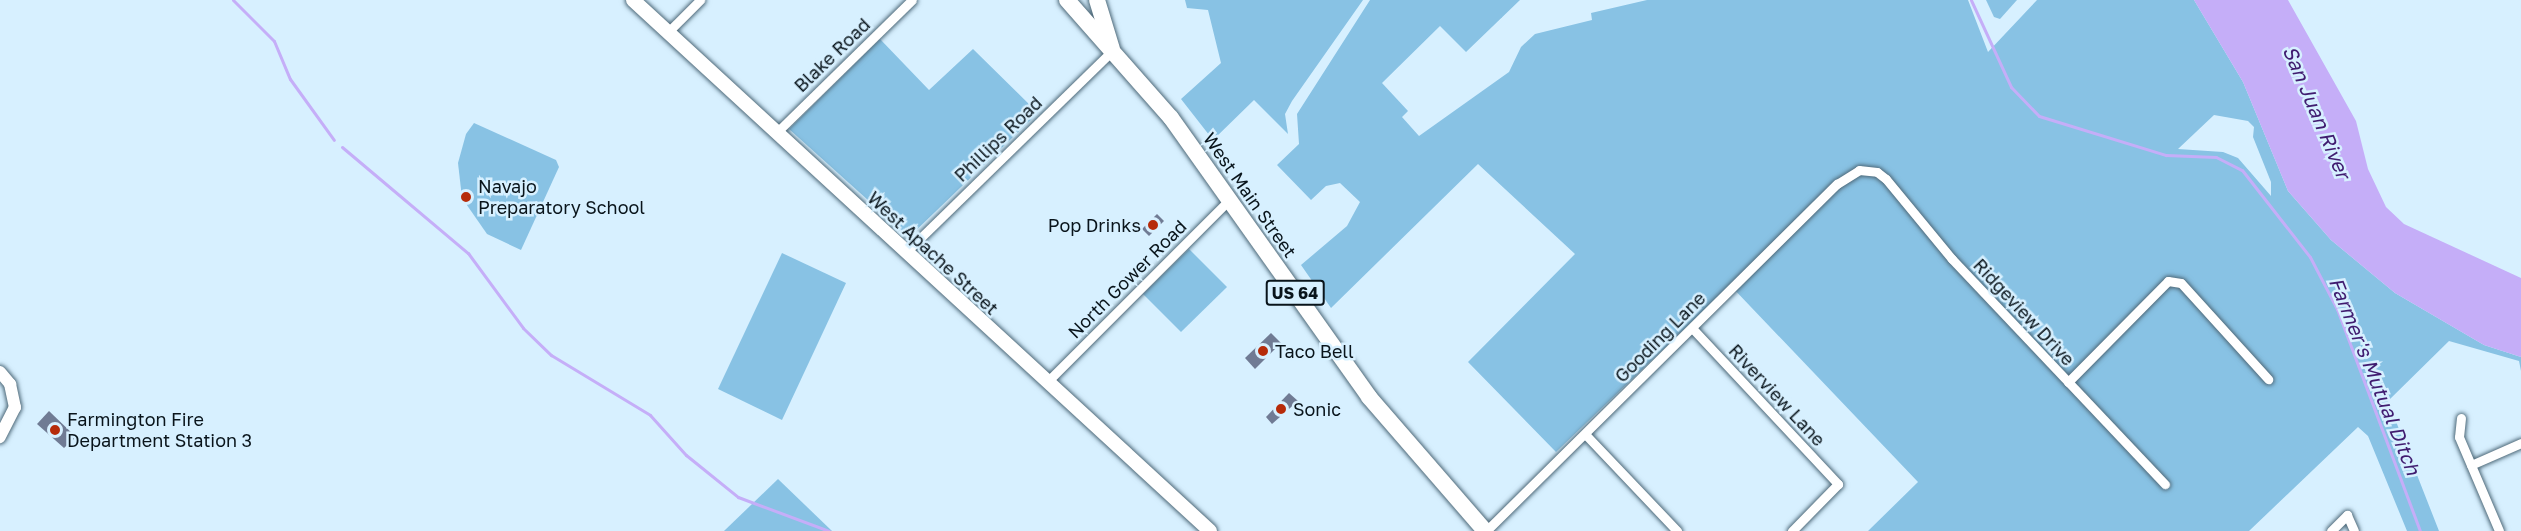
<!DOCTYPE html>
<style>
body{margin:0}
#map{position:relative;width:2521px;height:531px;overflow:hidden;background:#d7f0ff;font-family:"Golos Text",sans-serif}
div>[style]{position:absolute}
.green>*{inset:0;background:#88c2e4}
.water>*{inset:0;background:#c5aef8}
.stream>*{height:3px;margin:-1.5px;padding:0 1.5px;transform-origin:1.5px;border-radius:1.5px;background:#c5aef8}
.building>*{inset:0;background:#707b94}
.roads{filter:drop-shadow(0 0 2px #4e6979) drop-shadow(0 0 2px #4e6979)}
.minor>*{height:9px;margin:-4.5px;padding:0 4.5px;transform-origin:4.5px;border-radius:4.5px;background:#fff}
.tertiary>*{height:12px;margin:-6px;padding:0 6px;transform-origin:6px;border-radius:6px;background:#fff}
.secondary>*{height:14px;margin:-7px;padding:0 7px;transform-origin:7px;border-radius:7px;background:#fff}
.trunk>*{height:16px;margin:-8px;padding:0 8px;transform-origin:8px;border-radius:8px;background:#fff}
.dots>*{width:16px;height:16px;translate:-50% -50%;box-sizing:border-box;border:3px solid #d7f0ff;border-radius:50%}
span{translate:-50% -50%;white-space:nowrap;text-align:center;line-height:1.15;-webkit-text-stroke:5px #d7f0ff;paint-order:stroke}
.shield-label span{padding:2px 4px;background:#d7f0ff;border:2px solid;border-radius:4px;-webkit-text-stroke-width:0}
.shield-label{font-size:16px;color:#09141b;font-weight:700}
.street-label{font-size:18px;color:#09141b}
.poi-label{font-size:18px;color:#09141b}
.left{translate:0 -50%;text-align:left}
.right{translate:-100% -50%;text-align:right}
.water-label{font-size:20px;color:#401c70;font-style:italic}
</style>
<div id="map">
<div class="green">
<div style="clip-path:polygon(1185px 0,1363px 0,1292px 101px,1285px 114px,1288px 134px,1254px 100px,1213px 140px,1181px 99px,1221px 63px,1208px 10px,1187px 8px)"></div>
<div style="clip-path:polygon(evenodd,1370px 0,1520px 0,1466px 52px,1440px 26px,1382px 83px,1408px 111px,1402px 117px,1419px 136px,1509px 72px,1521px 47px,1535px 34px,1592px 20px,1591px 13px,1647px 0,1968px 0,1988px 52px,2037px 0,2194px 0,2243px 82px,2288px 191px,2331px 240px,2395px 293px,2484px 345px,2521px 357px,2521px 371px,2519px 361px,2449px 341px,2388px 401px,2439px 531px,2407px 531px,2368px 436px,2358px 427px,2249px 531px,1868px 531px,1918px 482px,1730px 285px,1556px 452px,1468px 362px,1575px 254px,1478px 164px,1331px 308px,1301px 265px,1347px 226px,1360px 202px,1340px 183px,1326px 186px,1311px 200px,1277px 165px,1299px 144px,1297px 114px,1370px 0,2214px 115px,2248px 121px,2254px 127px,2253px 137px,2271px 182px,2271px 196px,2238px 158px,2223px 152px,2178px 149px,2214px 115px)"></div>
<div style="clip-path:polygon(1986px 0,2017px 0,2000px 19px,1994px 17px)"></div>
<div style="clip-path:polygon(880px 39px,929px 90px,973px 49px,1038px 113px,909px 237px,789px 129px)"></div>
<div style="clip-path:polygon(474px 123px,556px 160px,559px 167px,521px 250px,487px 234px,462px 198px,458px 163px,466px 134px)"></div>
<div style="clip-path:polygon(1189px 249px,1227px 287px,1181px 332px,1143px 294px)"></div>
<div style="clip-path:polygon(782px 253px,846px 283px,782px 420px,718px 389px)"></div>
<div style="clip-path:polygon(778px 479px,832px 531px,724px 531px)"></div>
</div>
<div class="water">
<div style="clip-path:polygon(2194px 0,2288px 0,2356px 121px,2368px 169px,2386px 207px,2404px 224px,2521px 278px,2521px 357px,2484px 345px,2395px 293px,2331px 240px,2288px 191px,2243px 82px)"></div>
</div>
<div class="stream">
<div style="left:233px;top:0;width:58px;rotate:45deg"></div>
<div style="left:274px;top:41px;width:41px;rotate:67.2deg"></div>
<div style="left:290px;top:79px;width:75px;rotate:54.2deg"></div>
<div style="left:1971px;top:0;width:96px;rotate:65.3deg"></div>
<div style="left:2011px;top:87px;width:40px;rotate:46deg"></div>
<div style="left:2039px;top:116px;width:133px;rotate:17.1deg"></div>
<div style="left:2166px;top:155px;width:50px;rotate:2.3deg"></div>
<div style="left:2216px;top:157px;width:29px;rotate:27deg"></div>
<div style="left:2242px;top:170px;width:110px;rotate:52deg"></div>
<div style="left:2310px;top:257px;width:59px;rotate:62.6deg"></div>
<div style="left:2337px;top:309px;width:237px;rotate:69.5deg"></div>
<div style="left:342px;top:147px;width:165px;rotate:40.1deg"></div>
<div style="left:468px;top:253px;width:93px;rotate:53.7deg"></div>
<div style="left:523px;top:328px;width:39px;rotate:44deg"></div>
<div style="left:551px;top:355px;width:116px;rotate:31.2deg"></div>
<div style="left:650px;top:415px;width:54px;rotate:48deg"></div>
<div style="left:686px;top:455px;width:67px;rotate:38.9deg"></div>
<div style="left:738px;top:497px;width:97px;rotate:20.5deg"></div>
</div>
<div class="building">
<div style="clip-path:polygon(1157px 214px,1164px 221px,1149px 236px,1142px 229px)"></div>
<div style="clip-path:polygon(1271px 333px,1281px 343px,1255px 369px,1245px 358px)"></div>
<div style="clip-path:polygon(1289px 393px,1298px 401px,1272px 424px,1266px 417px)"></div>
<div style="clip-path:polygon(49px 411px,76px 437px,64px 448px,37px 424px)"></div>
</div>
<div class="roads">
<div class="minor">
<div style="left:667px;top:33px;width:47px;rotate:-45deg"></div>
<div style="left:776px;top:133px;width:190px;rotate:-44.4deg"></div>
<div style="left:906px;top:252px;width:289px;rotate:-44.3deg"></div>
<div style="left:1692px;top:328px;width:214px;rotate:46.9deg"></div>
<div style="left:1838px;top:484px;width:66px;rotate:134.4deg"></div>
<div style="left:1047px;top:382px;width:259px;rotate:-45deg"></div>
<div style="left:2068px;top:382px;width:142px;rotate:-45.3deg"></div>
<div style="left:2168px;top:281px;width:13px;rotate:9deg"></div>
<div style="left:2181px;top:283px;width:130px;rotate:47.8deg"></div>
<div style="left:2461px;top:418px;width:19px;rotate:96deg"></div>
<div style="left:2459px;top:437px;width:102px;rotate:66.9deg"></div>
<div style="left:1585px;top:434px;width:134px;rotate:46.5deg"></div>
<div style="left:2471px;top:465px;width:55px;rotate:-23.7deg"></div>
<div style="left:1486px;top:531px;width:494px;rotate:-44.7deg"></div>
<div style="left:1837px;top:184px;width:26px;rotate:-32deg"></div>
<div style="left:1859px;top:170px;width:18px;rotate:6deg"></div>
<div style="left:1877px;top:172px;width:11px;rotate:38deg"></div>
<div style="left:1886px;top:179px;width:104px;rotate:50.5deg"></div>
<div style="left:1952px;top:259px;width:310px;rotate:46.6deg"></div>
<div style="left:2331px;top:531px;width:23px;rotate:-45deg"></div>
<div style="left:2347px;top:515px;width:17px;rotate:66deg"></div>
</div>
<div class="tertiary">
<div style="left:0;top:372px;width:16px;rotate:50deg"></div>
<div style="left:10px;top:384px;width:24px;rotate:78deg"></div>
<div style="left:15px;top:407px;width:34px;rotate:117deg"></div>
</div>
<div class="secondary">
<div style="left:633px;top:0;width:784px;rotate:42.62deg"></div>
</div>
<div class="trunk">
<div style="left:1067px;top:0;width:157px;rotate:48.6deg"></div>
<div style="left:1171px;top:118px;width:342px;rotate:54.6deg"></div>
<div style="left:1369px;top:397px;width:177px;rotate:49.1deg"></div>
<div style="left:1097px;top:0;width:51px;rotate:73deg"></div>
</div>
</div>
<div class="dots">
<div style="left:466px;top:197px;background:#b62b0a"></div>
<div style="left:1153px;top:225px;background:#b62b0a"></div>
<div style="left:1263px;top:351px;background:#b62b0a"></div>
<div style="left:1281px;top:409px;background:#b62b0a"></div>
<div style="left:55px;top:430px;background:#b62b0a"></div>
</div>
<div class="shield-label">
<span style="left:1295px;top:293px">US 64</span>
</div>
<div class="street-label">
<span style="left:832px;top:55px;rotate:-44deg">Blake Road</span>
<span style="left:998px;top:139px;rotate:-44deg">Phillips Road</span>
<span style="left:1250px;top:195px;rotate:55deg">West Main Street</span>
<span style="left:933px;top:253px;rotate:43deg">West Apache Street</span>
<span style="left:1127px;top:279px;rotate:-45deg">North Gower Road</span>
<span style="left:2024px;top:312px;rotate:47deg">Ridgeview Drive</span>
<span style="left:1660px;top:337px;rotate:-45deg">Gooding Lane</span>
<span style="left:1777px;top:395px;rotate:47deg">Riverview Lane</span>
</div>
<div class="poi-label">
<span class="left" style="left:478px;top:197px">Navajo<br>Preparatory School</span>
<span class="right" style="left:1141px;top:225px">Pop Drinks</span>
<span class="left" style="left:1275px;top:351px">Taco Bell</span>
<span class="left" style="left:1293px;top:409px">Sonic</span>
<span class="left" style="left:67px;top:430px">Farmington Fire<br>Department Station 3</span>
</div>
<div class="water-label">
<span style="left:2317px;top:112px;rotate:67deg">San Juan River</span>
<span style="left:2375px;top:376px;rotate:68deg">Farmer's Mutual Ditch</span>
</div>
</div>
